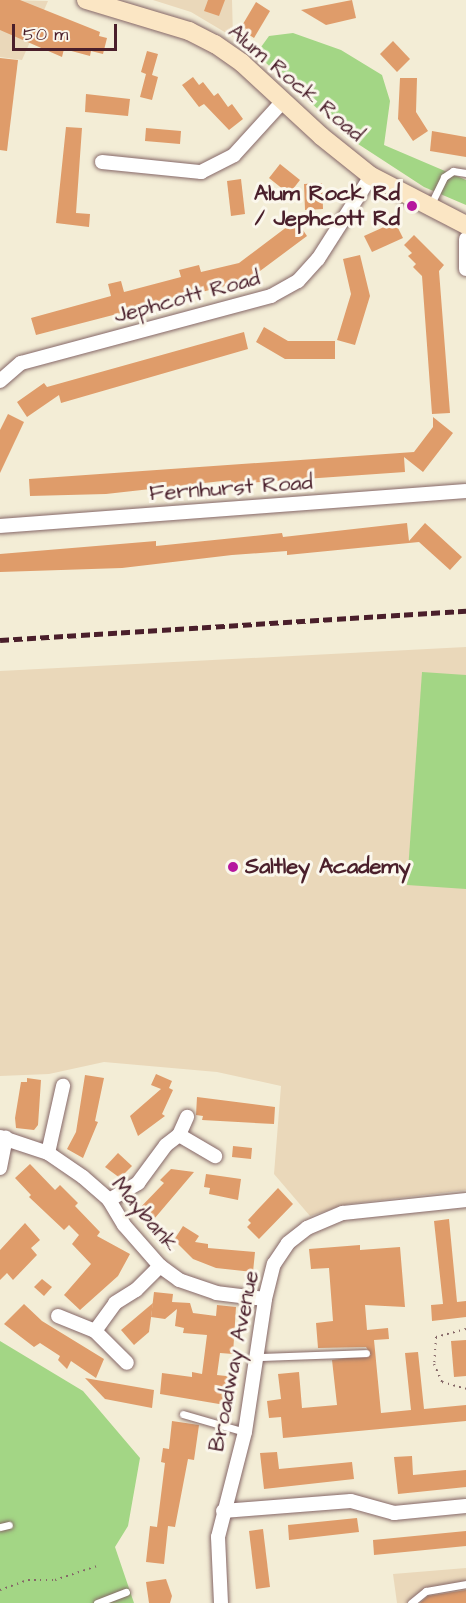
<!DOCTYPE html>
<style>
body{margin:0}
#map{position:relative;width:466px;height:1603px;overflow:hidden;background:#f3edd6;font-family:"Architects Daughter",sans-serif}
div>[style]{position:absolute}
.built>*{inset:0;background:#ead8ba}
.green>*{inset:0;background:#a3d685}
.building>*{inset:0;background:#df9c6a}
.path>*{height:2px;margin-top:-1px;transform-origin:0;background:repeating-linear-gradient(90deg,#856767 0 1.5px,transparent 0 6px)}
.roads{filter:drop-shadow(0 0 2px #856767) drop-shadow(0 0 2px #856767)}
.lane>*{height:7px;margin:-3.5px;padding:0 3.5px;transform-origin:3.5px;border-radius:3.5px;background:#fff}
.street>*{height:14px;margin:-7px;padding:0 7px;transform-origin:7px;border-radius:7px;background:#fff}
.secondary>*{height:18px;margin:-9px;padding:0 9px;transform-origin:9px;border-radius:9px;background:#fbe6c4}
.rail>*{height:4.5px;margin-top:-2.25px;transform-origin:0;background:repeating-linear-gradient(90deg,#4a1f2b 0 9px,transparent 0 13.5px)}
.dots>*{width:16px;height:16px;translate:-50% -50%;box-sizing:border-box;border:3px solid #fbf7ec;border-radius:50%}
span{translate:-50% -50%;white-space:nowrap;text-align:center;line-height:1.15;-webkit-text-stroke:6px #fbf7ec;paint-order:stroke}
.street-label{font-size:22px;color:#4a1f2b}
.poi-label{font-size:22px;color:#4a1f2b;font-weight:700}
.right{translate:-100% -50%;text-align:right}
.left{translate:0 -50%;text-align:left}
.scale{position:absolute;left:12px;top:24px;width:105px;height:27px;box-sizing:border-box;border:3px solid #4a1f2b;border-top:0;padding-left:8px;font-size:18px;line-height:21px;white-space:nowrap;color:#4a1f2b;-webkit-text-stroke:4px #fbf7ec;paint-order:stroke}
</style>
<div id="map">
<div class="built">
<div style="clip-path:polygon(0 0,48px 1px,22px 60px,0 57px)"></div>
<div style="clip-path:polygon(153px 0,232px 0,233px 37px,191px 12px)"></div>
<div style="clip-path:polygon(466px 647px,466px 1190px,348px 1204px,310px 1216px,274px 1174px,281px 1086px,217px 1072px,104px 1062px,49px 1074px,0 1076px,0 671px)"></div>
<div style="clip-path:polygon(466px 1568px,466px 1603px,397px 1603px,393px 1574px)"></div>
</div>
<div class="green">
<div style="clip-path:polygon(293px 33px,341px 50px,382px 75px,390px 101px,384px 145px,466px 180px,466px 205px,424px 187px,355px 142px,256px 54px,269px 36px)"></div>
<div style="clip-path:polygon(422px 672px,466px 675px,466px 889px,407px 885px)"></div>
<div style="clip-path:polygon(0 1341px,83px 1391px,140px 1458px,128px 1526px,115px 1547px,134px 1603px,0 1603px)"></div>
</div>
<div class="building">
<div style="clip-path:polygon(0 0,20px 0,100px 32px,99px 36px,107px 38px,103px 54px,91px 51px,90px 56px,64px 49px,62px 57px,0 30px)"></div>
<div style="clip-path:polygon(208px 0,225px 0,219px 16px,204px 11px)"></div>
<div style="clip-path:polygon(352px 0,356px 18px,326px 25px,301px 10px)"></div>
<div style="clip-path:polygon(256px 2px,270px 11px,254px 38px,240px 29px)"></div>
<div style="clip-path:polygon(393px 41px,410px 59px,397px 72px,380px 54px)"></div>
<div style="clip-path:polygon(147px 51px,158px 54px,152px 75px,158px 77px,152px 100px,140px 97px,146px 74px,141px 72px)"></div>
<div style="clip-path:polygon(0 58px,18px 60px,7px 151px,0 150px)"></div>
<div style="clip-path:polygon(193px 77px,199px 85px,203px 82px,214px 96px,218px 93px,228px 107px,232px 104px,243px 119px,229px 130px,204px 104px,199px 107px,182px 85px)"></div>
<div style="clip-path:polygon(400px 78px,417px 78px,416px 112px,428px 131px,413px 141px,398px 119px)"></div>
<div style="clip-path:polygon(86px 94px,130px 99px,128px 116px,85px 112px)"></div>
<div style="clip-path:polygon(66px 127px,82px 128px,76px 213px,90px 214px,89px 227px,56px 223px)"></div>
<div style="clip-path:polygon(146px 128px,181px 131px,180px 144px,145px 141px)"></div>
<div style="clip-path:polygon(432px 131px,466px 137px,466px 157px,430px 151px)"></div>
<div style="clip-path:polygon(280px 164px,300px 180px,289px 194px,269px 178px)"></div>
<div style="clip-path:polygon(241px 179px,245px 214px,231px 216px,227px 181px)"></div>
<div style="clip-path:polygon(322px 183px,323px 209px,305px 210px,304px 184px)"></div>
<div style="clip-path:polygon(296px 220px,307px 236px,248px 280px,36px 335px,31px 318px,111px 296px,108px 284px,121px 281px,124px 292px,128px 291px,181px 277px,179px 270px,199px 265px,201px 272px,239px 263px)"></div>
<div style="clip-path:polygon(395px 222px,403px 238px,372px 252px,364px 236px)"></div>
<div style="clip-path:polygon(414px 235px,444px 265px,439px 271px,450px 413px,432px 414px,422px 276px,413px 267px,416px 264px,408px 256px,412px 253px,404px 245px)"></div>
<div style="clip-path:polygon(360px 255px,370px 296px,355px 345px,337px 340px,351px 294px,343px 259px)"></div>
<div style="clip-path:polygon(264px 327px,288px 341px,335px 341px,335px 359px,285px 359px,256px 342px)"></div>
<div style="clip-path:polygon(244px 332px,248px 349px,61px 403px,59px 395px,27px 417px,17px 402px,44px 383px,47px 387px)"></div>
<div style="clip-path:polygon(8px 414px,24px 422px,0 473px,0 430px)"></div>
<div style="clip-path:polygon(433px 417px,453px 433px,423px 472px,404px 457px,405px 472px,232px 484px,231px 480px,106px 494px,30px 496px,29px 479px,414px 452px,433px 427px)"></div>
<div style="clip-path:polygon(407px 523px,409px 541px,425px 523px,462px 557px,450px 570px,419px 542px,287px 555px,287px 551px,232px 555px,122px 568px,0 572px,0 554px,156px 541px,156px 546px,282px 533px,283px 537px)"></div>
<div style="clip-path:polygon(156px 1074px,172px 1081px,169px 1088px,173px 1090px,162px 1114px,165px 1116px,138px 1136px,130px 1116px,161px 1089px,151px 1085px)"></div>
<div style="clip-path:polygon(85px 1075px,104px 1078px,95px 1121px,98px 1122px,83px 1158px,67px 1149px,76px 1132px)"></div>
<div style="clip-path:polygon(27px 1078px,41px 1080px,38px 1125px,34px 1130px,16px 1128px,15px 1118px,21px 1082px,27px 1082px)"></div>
<div style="clip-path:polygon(197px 1097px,275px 1107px,274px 1124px,202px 1120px,203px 1116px,196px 1115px)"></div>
<div style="clip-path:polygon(233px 1146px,252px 1148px,251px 1159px,232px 1157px)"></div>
<div style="clip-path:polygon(118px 1153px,132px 1166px,120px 1178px,105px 1167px)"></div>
<div style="clip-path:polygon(30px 1164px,55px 1190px,60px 1185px,78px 1203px,75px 1206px,100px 1232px,97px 1236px,130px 1254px,118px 1276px,80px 1310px,64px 1295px,91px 1264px,72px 1244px,79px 1235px,69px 1225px,64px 1230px,29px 1197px,31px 1195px,15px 1178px)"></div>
<div style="clip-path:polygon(171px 1169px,194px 1172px,149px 1225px,136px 1212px,164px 1183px,160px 1180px)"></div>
<div style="clip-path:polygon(206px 1174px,241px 1179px,238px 1200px,209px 1194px,210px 1188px,204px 1187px)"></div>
<div style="clip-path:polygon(278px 1188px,293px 1204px,259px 1239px,247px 1227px,251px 1223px,248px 1220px)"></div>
<div style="clip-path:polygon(449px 1219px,457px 1302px,466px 1301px,466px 1317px,432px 1321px,431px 1305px,443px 1304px,434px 1221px)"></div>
<div style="clip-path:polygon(25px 1223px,40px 1240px,31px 1248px,37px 1255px,13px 1280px,7px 1273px,0 1280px,0 1250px)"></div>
<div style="clip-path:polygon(183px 1226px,199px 1236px,195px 1242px,208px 1244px,208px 1248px,255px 1252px,253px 1272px,216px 1268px,193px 1259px,174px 1240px)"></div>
<div style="clip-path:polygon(360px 1245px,360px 1250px,400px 1247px,405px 1307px,365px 1305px,367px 1330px,388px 1328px,389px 1339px,374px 1340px,381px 1413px,411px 1410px,405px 1353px,418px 1352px,424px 1409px,466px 1405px,466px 1421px,283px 1438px,281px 1417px,269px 1418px,267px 1401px,281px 1399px,278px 1374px,299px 1372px,302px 1408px,337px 1405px,332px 1360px,371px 1355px,366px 1347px,318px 1348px,316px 1323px,333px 1321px,329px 1268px,311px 1269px,309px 1249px)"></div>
<div style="clip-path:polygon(42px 1279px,52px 1287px,44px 1296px,34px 1287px)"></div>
<div style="clip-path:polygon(154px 1292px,173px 1294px,172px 1302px,190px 1303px,193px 1313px,216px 1316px,217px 1305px,236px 1307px,233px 1354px,220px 1353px,217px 1375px,235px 1377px,225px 1405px,160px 1394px,162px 1373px,192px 1377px,192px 1372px,202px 1374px,207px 1335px,183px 1333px,184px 1328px,175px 1326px,177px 1309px,165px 1319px,151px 1317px)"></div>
<div style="clip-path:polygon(153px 1303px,149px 1332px,134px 1345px,121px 1330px)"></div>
<div style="clip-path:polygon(24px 1304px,42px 1321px,104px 1359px,96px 1378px,71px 1361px,67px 1369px,58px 1360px,60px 1356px,40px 1343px,34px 1347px,4px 1324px)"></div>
<div style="clip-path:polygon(466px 1340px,466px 1376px,454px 1377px,451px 1341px)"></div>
<div style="clip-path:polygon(85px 1378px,154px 1390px,152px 1408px,105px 1399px)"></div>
<div style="clip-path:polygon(172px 1421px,199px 1425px,194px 1460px,188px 1459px,175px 1527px,168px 1526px,164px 1564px,146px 1562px,150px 1526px,157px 1527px,165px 1463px,161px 1462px,163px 1448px,169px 1449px)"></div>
<div style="clip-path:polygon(277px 1452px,279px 1469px,352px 1462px,354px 1479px,264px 1489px,260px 1453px)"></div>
<div style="clip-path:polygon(412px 1456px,413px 1475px,466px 1470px,466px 1487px,398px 1494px,394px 1457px)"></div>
<div style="clip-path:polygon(357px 1518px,359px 1532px,289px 1540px,288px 1525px)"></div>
<div style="clip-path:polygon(263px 1529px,270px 1587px,256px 1589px,249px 1531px)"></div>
<div style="clip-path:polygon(466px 1531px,466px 1546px,374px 1555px,373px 1540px)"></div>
<div style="clip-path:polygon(166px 1579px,172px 1596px,170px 1603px,149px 1603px,146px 1582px)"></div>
<div style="clip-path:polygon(466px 1590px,466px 1603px,420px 1603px,428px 1596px)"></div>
</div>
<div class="path">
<div style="left:466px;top:1329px;width:31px;rotate:165deg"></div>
<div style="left:436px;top:1337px;width:27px;rotate:94deg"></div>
<div style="left:434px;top:1364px;width:20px;rotate:66deg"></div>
<div style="left:442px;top:1382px;width:25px;rotate:16deg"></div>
<div style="left:0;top:1590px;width:30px;rotate:-20deg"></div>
<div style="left:28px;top:1580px;width:27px"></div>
<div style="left:55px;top:1580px;width:44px;rotate:-18.4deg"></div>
</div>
<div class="roads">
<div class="lane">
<div style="left:431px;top:204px;width:30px;rotate:-64deg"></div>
<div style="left:444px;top:177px;width:11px;rotate:-34deg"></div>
<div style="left:453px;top:171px;width:13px;rotate:9deg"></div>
<div style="left:258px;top:1357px;width:108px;rotate:-2.1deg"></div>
<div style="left:183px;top:1414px;width:65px;rotate:16.2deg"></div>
<div style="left:0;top:1527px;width:9px;rotate:-13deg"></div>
<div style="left:97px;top:1603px;width:31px;rotate:-21deg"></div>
<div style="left:411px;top:1603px;width:19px;rotate:-39deg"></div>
<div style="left:426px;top:1591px;width:41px;rotate:-9.9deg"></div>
</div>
<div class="street">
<div style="left:102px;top:162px;width:100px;rotate:5.8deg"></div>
<div style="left:201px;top:172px;width:37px;rotate:-27deg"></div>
<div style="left:234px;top:155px;width:74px;rotate:-47.7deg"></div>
<div style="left:466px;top:239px;width:30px;rotate:90deg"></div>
<div style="left:0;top:381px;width:28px;rotate:-41deg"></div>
<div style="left:21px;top:363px;width:259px;rotate:-15deg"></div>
<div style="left:271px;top:296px;width:31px;rotate:-29deg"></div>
<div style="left:298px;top:281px;width:30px;rotate:-48deg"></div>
<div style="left:318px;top:259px;width:98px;rotate:-57.4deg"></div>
<div style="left:0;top:526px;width:467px;rotate:-4.3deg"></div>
<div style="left:179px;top:1135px;width:42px;rotate:30.3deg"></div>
<div style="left:0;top:1137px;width:51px;rotate:18.4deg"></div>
<div style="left:48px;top:1153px;width:42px;rotate:34.4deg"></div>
<div style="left:83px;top:1177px;width:35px;rotate:41deg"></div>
<div style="left:109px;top:1200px;width:29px;rotate:59deg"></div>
<div style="left:124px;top:1225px;width:55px;rotate:48.7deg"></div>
<div style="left:160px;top:1266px;width:24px;rotate:36deg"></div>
<div style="left:179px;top:1280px;width:39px;rotate:19deg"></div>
<div style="left:216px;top:1293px;width:49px;rotate:7deg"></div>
<div style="left:48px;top:1153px;width:69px;rotate:-77.4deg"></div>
<div style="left:0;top:1168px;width:31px;rotate:-79deg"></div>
<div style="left:109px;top:1200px;width:34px;rotate:-30deg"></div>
<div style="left:138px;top:1183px;width:47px;rotate:-53.6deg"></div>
<div style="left:166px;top:1145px;width:16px;rotate:-38deg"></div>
<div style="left:179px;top:1135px;width:20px;rotate:-66deg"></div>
<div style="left:58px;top:1316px;width:40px;rotate:22deg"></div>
<div style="left:95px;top:1331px;width:34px;rotate:-54deg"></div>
<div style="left:115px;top:1303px;width:25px;rotate:-32deg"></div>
<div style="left:136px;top:1290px;width:34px;rotate:-45deg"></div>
<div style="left:95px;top:1331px;width:45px;rotate:45deg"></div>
<div style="left:223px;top:1511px;width:128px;rotate:-4.5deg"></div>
<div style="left:351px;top:1501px;width:45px;rotate:15.6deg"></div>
<div style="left:394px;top:1513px;width:72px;rotate:-5.6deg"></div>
<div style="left:221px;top:1603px;width:66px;rotate:-92.6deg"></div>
<div style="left:218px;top:1537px;width:108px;rotate:-75.6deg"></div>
<div style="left:245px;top:1432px;width:134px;rotate:-81.4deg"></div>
<div style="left:265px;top:1299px;width:36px;rotate:-76deg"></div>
<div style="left:274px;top:1264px;width:25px;rotate:-56deg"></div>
<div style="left:288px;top:1243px;width:24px;rotate:-38deg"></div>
<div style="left:307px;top:1228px;width:39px;rotate:-23deg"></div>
<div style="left:343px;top:1213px;width:124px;rotate:-6deg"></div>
</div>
<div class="secondary">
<div style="left:86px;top:0;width:108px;rotate:16.8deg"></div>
<div style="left:189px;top:31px;width:29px;rotate:27deg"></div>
<div style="left:215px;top:44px;width:33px;rotate:35deg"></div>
<div style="left:242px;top:63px;width:108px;rotate:42.7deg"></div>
<div style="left:321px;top:136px;width:64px;rotate:38.7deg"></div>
<div style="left:371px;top:176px;width:107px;rotate:27.3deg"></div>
</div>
</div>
<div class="rail">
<div style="left:0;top:640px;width:467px;rotate:-3.6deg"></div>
</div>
<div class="dots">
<div style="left:412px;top:206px;background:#b5179e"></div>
<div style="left:233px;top:867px;background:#b5179e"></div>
</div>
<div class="street-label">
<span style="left:296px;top:83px;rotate:40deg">Alum Rock Road</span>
<span style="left:187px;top:297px;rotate:-15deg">Jephcott Road</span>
<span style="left:231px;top:488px;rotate:-4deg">Fernhurst Road</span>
<span style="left:145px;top:1214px;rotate:50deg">Maybank</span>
<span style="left:234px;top:1361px;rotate:-79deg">Broadway Avenue</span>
</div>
<div class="poi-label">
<span class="right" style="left:400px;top:206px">Alum Rock Rd<br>/ Jephcott Rd</span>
<span class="left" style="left:245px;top:867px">Saltley Academy</span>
</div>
<div class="scale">50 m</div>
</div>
